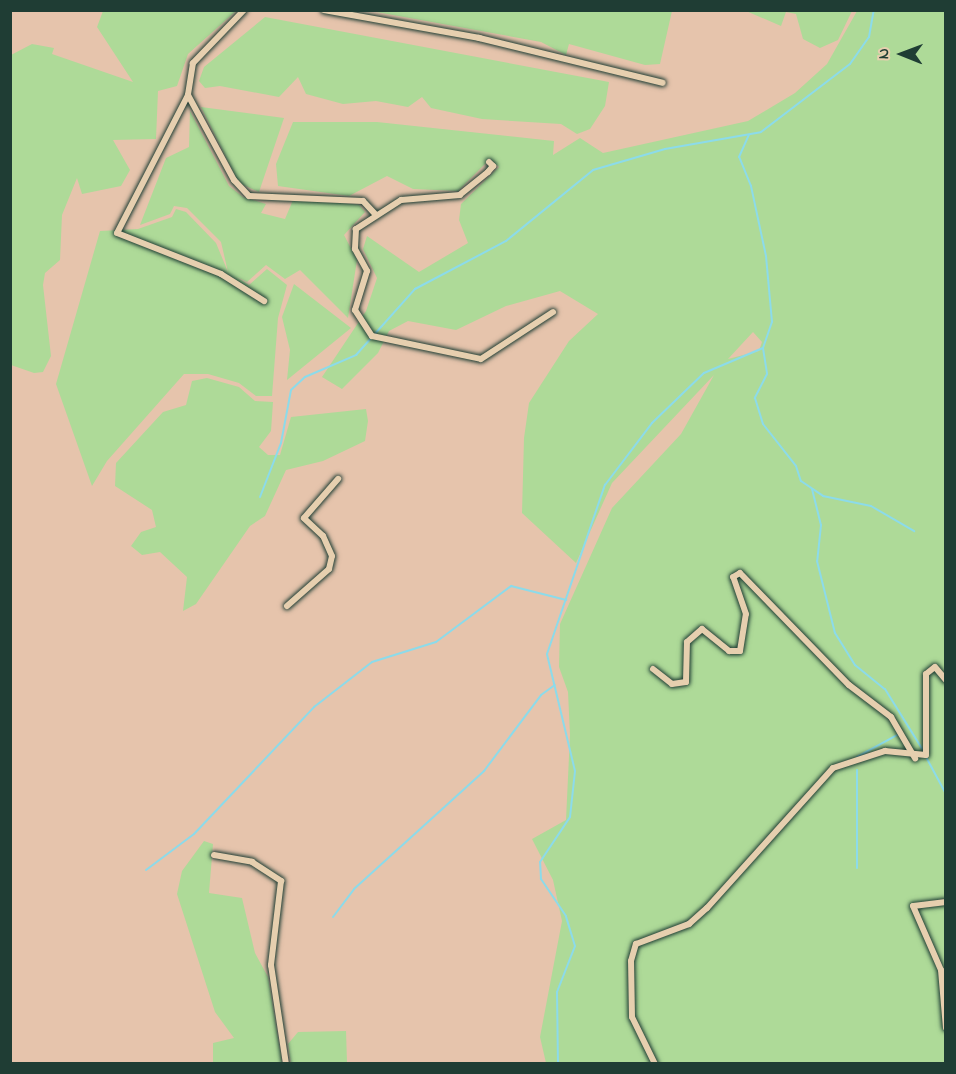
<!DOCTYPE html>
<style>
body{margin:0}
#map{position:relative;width:956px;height:1074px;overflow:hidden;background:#e6c4ac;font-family:"Indie Flower",sans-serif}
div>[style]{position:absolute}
.green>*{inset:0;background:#aeda98}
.stream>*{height:2px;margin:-1px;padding:0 1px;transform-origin:1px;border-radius:1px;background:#8cdbea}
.roads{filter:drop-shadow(0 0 2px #1f3d34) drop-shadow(0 0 2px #1f3d34)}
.street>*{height:6px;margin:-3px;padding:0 3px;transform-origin:3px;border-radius:3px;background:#e6cfaf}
span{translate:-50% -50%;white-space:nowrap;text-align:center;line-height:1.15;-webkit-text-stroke:5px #e6cfaf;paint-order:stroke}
.frame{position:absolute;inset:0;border:12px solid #1f3d34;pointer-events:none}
.north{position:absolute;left:872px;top:24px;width:60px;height:60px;-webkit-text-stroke:4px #e6cfaf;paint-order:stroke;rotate:271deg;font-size:16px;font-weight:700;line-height:24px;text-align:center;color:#1f3d34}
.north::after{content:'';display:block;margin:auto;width:21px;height:27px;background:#1f3d34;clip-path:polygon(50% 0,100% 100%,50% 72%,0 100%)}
</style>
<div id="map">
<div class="green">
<div style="clip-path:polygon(103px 11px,236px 11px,188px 54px,177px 86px,158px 91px,156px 139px,113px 140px,130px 170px,121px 186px,82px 194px,77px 178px,62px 215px,60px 260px,45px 273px,43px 285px,51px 356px,43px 372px,34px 373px,11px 365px,11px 55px,32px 44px,54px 48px,52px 54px,133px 82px,97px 27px)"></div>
<div style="clip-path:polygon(672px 11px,660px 64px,645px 65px,569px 44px,566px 55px,541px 42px,371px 11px)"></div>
<div style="clip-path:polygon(746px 11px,852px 10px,852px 11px,838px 40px,820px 48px,803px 39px,796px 14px,786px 12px,781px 26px)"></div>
<div style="clip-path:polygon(evenodd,857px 11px,945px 11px,945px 1063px,546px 1063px,540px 1037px,562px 921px,553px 880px,532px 839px,566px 820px,570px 735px,568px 692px,559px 667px,560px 624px,612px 508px,681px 434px,714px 375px,612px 483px,576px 563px,522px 513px,524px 438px,529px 403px,569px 341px,598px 314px,560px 291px,506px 306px,456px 330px,408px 321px,389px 331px,378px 353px,342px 389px,322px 377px,366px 311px,377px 278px,363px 249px,367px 236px,419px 272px,468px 243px,459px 220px,461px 204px,499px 167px,490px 159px,458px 191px,413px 189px,387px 176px,349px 196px,278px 186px,276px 164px,293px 122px,377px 122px,554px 141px,553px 155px,580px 138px,603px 153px,748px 121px,795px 93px,827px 64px,857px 11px,753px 332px,762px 342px,759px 351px,728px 359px,753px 332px)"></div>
<div style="clip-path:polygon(265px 17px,609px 82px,605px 106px,590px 129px,577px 134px,561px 124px,482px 119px,431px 108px,422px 97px,408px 107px,376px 101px,343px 104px,306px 94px,298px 77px,279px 97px,220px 86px,205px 88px,199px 81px,204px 67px)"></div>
<div style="clip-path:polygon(201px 107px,284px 118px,259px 192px,239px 183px)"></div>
<div style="clip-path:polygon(190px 111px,229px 186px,243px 197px,266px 204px,261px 213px,285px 219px,293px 200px,314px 199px,359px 205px,365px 212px,344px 235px,357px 260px,348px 318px,300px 270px,285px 279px,266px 265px,247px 282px,237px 277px,249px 285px,267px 269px,287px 285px,278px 318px,272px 396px,256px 396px,239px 383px,208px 374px,184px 374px,107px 461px,92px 486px,56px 384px,100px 231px,138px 229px,172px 217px,176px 209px,186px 212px,216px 243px,228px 272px,221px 242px,187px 208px,174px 206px,170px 214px,140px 225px,166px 158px,189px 147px)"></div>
<div style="clip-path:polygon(294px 284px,351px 328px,287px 380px,290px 350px,282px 317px)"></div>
<div style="clip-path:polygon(207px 378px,239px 387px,255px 401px,273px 402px,271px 431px,259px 447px,268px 455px,280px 455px,291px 417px,366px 409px,368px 421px,365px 441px,323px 461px,286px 470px,265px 516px,250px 526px,196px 604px,183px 611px,187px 577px,160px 552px,142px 555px,131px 546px,141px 532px,156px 527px,152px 510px,115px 486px,116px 463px,163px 412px,186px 405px,192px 381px)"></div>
<div style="clip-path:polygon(204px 841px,213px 844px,209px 893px,242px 898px,255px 953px,268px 977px,282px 1063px,213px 1063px,213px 1043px,234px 1038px,215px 1012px,177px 894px,182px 871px)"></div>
<div style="clip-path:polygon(346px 1031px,347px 1063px,291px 1063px,288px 1044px,298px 1032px)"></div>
</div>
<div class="stream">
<div style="left:763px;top:348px;width:26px;rotate:81deg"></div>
<div style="left:767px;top:374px;width:27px;rotate:117deg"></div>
<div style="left:755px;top:398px;width:27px;rotate:73deg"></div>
<div style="left:763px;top:424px;width:53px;rotate:51.8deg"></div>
<div style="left:796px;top:466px;width:16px;rotate:72deg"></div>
<div style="left:801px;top:481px;width:27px;rotate:34deg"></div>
<div style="left:823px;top:496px;width:49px;rotate:11.8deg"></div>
<div style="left:871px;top:506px;width:50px;rotate:30.2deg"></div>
<div style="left:812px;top:489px;width:37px;rotate:76deg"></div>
<div style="left:821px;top:525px;width:36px;rotate:96deg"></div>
<div style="left:817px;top:561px;width:74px;rotate:76deg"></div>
<div style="left:835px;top:633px;width:38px;rotate:58deg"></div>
<div style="left:855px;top:665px;width:38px;rotate:39deg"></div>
<div style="left:885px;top:689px;width:74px;rotate:58.2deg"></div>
<div style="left:260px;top:497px;width:58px;rotate:-68.7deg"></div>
<div style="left:281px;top:443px;width:54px;rotate:-79.3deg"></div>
<div style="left:291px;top:390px;width:19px;rotate:-43deg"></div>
<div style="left:305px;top:377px;width:56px;rotate:-23.3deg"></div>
<div style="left:356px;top:355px;width:89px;rotate:-48.2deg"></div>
<div style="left:415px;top:289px;width:103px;rotate:-27.8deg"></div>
<div style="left:506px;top:241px;width:112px;rotate:-39.2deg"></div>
<div style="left:593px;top:170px;width:75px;rotate:-16.3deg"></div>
<div style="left:665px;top:149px;width:97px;rotate:-10deg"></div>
<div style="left:761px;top:132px;width:112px;rotate:-37.4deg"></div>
<div style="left:850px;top:64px;width:33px;rotate:-55deg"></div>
<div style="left:869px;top:37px;width:27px;rotate:-80deg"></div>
<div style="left:857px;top:757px;width:46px;rotate:-28.8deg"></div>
<div style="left:926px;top:757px;width:42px;rotate:61.6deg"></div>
<div style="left:857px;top:868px;width:98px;rotate:-90deg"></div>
<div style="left:146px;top:870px;width:60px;rotate:-36.9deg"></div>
<div style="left:194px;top:834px;width:175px;rotate:-46.6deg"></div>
<div style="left:314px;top:707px;width:73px;rotate:-37.8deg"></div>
<div style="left:372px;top:662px;width:67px;rotate:-17.4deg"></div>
<div style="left:436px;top:642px;width:94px;rotate:-36.7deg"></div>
<div style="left:511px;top:586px;width:57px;rotate:14.3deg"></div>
<div style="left:333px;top:917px;width:35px;rotate:-53deg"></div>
<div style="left:354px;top:889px;width:176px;rotate:-42.2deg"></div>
<div style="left:484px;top:771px;width:95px;rotate:-53.1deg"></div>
<div style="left:541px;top:695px;width:17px;rotate:-36deg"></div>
<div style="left:558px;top:1064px;width:72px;rotate:-90.8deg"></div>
<div style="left:557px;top:992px;width:49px;rotate:-68.6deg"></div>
<div style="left:575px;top:946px;width:31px;rotate:-107deg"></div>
<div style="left:566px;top:916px;width:45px;rotate:-124deg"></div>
<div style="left:541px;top:879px;width:17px;rotate:-93deg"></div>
<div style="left:540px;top:862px;width:54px;rotate:-56.3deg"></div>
<div style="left:570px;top:817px;width:46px;rotate:-83.8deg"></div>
<div style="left:575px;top:771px;width:120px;rotate:-103.5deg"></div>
<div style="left:547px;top:654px;width:179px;rotate:-71.1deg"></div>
<div style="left:605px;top:485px;width:78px;rotate:-52.8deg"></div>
<div style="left:652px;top:423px;width:72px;rotate:-43.9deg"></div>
<div style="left:704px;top:373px;width:64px;rotate:-23deg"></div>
<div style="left:763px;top:348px;width:28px;rotate:-71deg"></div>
<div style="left:772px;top:322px;width:66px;rotate:-95.2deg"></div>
<div style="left:766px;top:256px;width:72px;rotate:-102.1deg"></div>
<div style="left:751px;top:186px;width:31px;rotate:-112deg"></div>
<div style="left:739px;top:157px;width:24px;rotate:-66deg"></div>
</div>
<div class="roads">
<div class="street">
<div style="left:244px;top:10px;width:74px;rotate:133.9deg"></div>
<div style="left:193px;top:63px;width:32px;rotate:99deg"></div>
<div style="left:188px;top:95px;width:155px;rotate:117.2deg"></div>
<div style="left:117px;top:233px;width:112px;rotate:21.5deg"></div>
<div style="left:221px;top:274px;width:51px;rotate:32.1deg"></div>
<div style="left:324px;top:10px;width:158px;rotate:10.2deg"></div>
<div style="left:479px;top:38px;width:189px;rotate:13.7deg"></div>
<div style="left:188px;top:95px;width:97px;rotate:61.6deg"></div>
<div style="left:234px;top:180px;width:22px;rotate:47deg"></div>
<div style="left:249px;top:196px;width:114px;rotate:2.5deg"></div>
<div style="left:363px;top:201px;width:19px;rotate:47deg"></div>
<div style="left:489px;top:162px;width:6px;rotate:45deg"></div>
<div style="left:493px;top:166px;width:8px;rotate:130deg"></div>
<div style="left:488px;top:172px;width:36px;rotate:141deg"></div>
<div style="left:460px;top:195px;width:59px;rotate:175.2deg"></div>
<div style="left:401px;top:200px;width:54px;rotate:147.2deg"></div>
<div style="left:356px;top:229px;width:20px;rotate:93deg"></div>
<div style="left:355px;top:249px;width:25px;rotate:61deg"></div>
<div style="left:367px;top:271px;width:41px;rotate:107.1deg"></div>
<div style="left:355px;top:310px;width:31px;rotate:57deg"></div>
<div style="left:372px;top:336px;width:111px;rotate:11.9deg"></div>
<div style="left:481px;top:359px;width:86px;rotate:-33.1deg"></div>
<div style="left:287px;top:606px;width:56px;rotate:-41.4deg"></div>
<div style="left:329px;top:569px;width:13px;rotate:-77deg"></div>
<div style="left:332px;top:556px;width:22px;rotate:-114deg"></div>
<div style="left:323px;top:536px;width:26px;rotate:-137deg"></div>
<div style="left:304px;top:518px;width:52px;rotate:-48.9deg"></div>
<div style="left:653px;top:669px;width:24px;rotate:38deg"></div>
<div style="left:672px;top:684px;width:14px;rotate:-8deg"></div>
<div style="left:686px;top:682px;width:40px;rotate:-88.6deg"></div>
<div style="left:687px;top:642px;width:20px;rotate:-41deg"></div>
<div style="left:702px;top:629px;width:35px;rotate:39deg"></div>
<div style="left:729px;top:651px;width:11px"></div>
<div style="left:740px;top:651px;width:37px;rotate:-81deg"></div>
<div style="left:746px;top:614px;width:39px;rotate:-109deg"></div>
<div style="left:733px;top:577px;width:8px;rotate:-30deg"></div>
<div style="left:740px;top:573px;width:156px;rotate:45.8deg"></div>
<div style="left:849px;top:685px;width:53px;rotate:37.3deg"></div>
<div style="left:891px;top:717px;width:48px;rotate:59.7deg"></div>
<div style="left:214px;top:855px;width:39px;rotate:10deg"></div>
<div style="left:252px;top:862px;width:35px;rotate:33deg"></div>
<div style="left:281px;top:881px;width:85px;rotate:96.8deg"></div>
<div style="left:271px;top:965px;width:100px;rotate:81.4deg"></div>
<div style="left:946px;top:902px;width:33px;rotate:173deg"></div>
<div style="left:913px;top:906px;width:70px;rotate:66.4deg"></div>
<div style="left:941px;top:970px;width:58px;rotate:85.1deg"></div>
<div style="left:655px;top:1064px;width:52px;rotate:-116.1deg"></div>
<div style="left:632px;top:1017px;width:56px;rotate:-91deg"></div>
<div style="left:631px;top:961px;width:18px;rotate:-74deg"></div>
<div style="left:636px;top:944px;width:57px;rotate:-20.7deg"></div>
<div style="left:689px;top:924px;width:24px;rotate:-42deg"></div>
<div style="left:707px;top:908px;width:188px;rotate:-48deg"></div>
<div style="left:833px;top:768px;width:55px;rotate:-18.1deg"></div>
<div style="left:885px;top:751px;width:41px;rotate:5.6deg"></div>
<div style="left:926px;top:755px;width:81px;rotate:-90deg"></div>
<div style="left:926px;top:674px;width:11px;rotate:-38deg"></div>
<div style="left:935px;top:667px;width:17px;rotate:50deg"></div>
</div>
</div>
<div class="frame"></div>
<div class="north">N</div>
</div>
